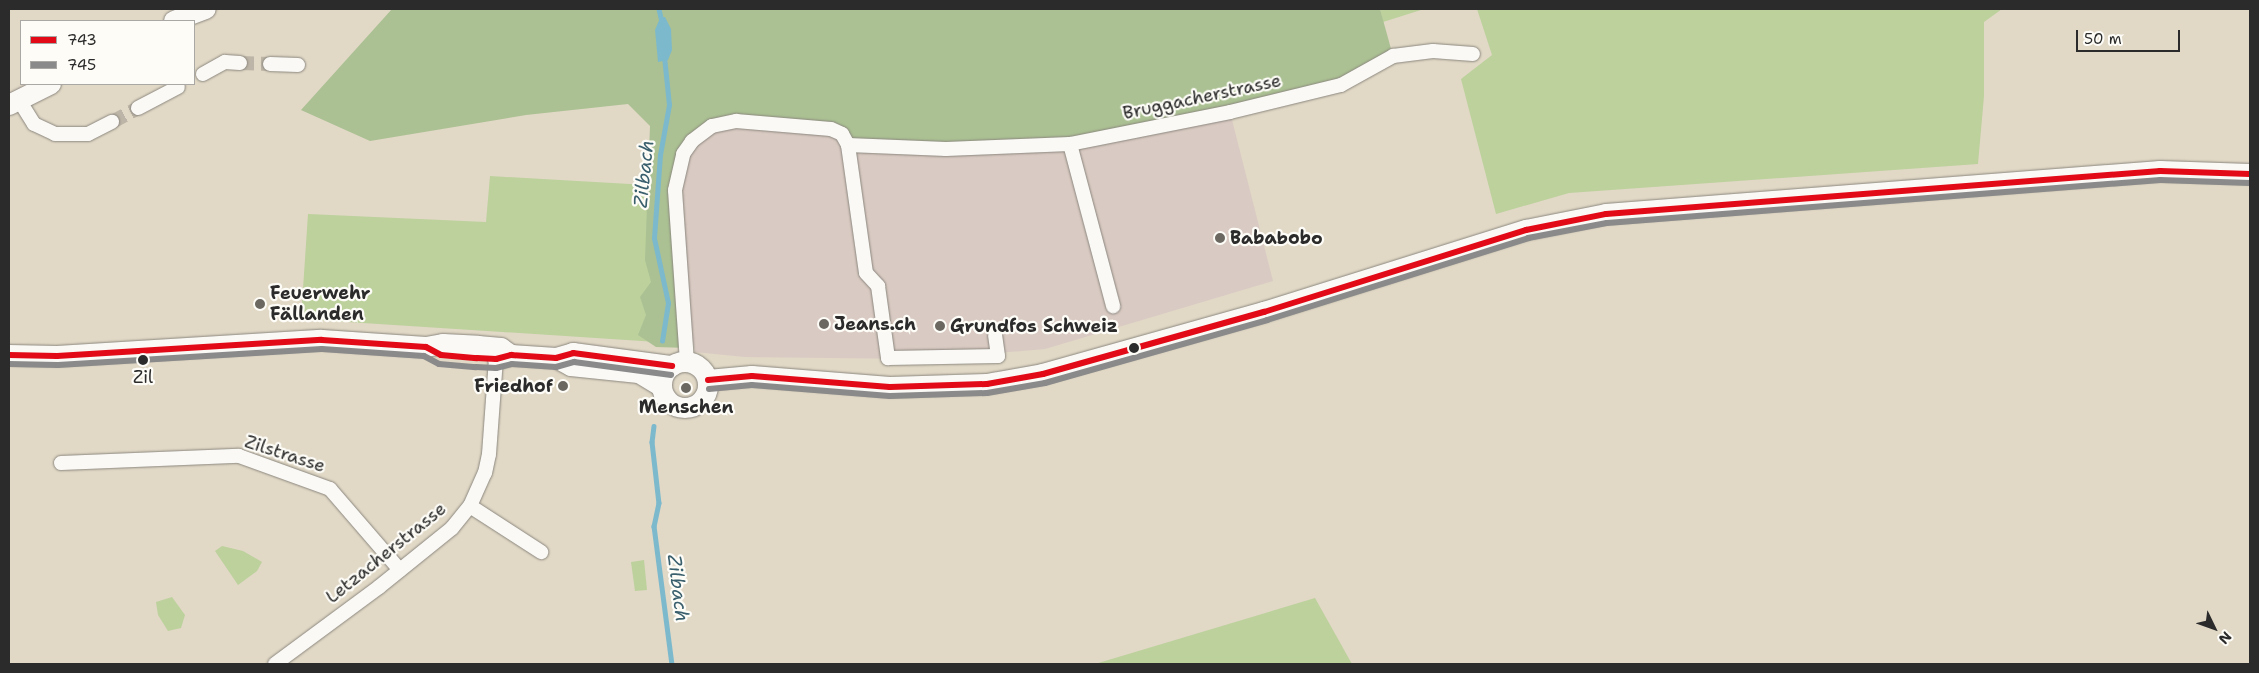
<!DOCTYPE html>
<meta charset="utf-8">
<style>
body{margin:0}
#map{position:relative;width:2259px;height:673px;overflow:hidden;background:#e1d8c6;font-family:"Shantell Sans",sans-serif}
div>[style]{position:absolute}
.industrial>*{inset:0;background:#d9cac3}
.green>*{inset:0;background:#bcd19c}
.forest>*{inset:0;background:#abc193}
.water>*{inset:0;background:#7cb9cc}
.stream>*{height:4.5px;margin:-2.25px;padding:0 2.25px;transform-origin:2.25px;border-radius:2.25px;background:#7cb9cc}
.minor-tunnel>*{height:14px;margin-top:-7px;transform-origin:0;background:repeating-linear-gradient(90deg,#bdb5a7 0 14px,transparent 0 21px)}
.roads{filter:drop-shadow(0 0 1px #8b877e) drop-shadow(0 0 1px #8b877e)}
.minor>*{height:14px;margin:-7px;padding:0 7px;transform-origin:7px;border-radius:7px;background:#faf9f6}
.secondary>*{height:20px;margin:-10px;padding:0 10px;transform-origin:10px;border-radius:10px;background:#faf9f6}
.secondary>.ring{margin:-10px;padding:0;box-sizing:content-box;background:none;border:20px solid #faf9f6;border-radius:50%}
.bus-1>*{height:6px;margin:-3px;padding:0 3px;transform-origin:3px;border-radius:3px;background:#e20a16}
.bus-2>*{height:6px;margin:-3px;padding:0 3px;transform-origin:3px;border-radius:3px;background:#8a8a8a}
.dots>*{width:14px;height:14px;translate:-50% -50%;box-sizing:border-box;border:2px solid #fdfcf7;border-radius:50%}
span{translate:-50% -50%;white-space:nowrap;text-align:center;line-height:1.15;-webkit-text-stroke:4.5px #fdfcf7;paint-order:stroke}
.bus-label{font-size:17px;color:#2b2b2b}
.street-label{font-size:18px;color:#2b2b2b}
.poi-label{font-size:18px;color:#2b2b2b;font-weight:700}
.left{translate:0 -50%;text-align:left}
.right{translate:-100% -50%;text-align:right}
.water-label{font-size:19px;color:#3a5f6d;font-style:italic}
.frame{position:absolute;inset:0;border:10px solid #2b2b2b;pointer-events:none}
.legend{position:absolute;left:20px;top:20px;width:175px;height:65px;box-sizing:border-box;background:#fdfcf7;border:1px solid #a9a8a5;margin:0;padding:6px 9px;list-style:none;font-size:15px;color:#2b2b2b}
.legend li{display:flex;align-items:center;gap:10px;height:25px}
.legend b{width:25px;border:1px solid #a9a8a5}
.north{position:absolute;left:2189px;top:603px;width:50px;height:50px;-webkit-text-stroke:4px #fdfcf7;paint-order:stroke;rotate:132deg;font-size:14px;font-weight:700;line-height:20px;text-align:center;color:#2b2b2b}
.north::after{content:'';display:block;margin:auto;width:18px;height:22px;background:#2b2b2b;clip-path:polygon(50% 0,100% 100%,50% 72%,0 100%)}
.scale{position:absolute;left:2076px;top:30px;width:104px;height:22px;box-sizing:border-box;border:2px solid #2b2b2b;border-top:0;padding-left:6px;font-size:15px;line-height:18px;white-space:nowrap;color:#2b2b2b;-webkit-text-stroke:4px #fdfcf7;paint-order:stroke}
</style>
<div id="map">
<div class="industrial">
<div style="clip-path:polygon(1230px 112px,1273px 281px,1045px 349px,924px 359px,745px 357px,695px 352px,682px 285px,683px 154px,712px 126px)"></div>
</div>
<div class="green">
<div style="clip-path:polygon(1380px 9px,1424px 9px,1383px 22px)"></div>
<div style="clip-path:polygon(1477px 9px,2002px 9px,1984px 22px,1984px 96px,1978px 164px,1569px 193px,1496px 214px,1461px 79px,1492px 55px)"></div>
<div style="clip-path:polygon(490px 176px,647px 185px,657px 342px,301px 319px,308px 214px,486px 222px)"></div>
<div style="clip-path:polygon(222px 546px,243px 551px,262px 562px,257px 571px,238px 585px,215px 551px)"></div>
<div style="clip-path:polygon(644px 560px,647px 590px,635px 591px,631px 562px)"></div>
<div style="clip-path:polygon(172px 597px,185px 615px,181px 628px,168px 631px,158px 615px,156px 602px)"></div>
<div style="clip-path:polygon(1315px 598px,1352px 664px,1095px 664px)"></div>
</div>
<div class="forest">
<div style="clip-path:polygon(392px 9px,1380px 9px,1393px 56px,1341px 85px,1070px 144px,848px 145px,842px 134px,712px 126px,678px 164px,688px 348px,656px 347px,638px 335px,646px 315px,640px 297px,651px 282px,645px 260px,650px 126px,628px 104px,526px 115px,370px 141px,301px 110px)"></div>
</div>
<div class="water">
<div style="clip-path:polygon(665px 17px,671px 29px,672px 50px,668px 60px,658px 62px,655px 30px,660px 18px)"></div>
</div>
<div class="stream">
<div style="left:659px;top:9px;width:13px;rotate:77deg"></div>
<div style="left:662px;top:341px;width:38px;rotate:-81deg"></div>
<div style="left:668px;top:303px;width:66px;rotate:-102.2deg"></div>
<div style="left:654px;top:238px;width:83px;rotate:-85.9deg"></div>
<div style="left:660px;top:155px;width:51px;rotate:-79.8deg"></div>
<div style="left:669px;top:105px;width:48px;rotate:-95.9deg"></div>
<div style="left:655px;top:412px;width:6px;rotate:-81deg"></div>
<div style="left:654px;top:426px;width:16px;rotate:97deg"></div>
<div style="left:652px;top:442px;width:61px;rotate:83.5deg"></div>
<div style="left:659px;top:503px;width:24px;rotate:102deg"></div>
<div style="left:654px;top:526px;width:139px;rotate:82.6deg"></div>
</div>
<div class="minor-tunnel">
<div style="left:240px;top:63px;width:30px;rotate:2deg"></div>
<div style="left:112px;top:122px;width:30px;rotate:-28deg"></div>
</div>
<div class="roads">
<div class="minor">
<div style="left:270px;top:64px;width:28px;rotate:2deg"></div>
<div style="left:203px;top:74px;width:25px;rotate:-29deg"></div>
<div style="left:225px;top:62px;width:15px;rotate:4deg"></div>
<div style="left:19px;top:100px;width:28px;rotate:58deg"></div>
<div style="left:34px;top:124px;width:23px;rotate:25deg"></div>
<div style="left:55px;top:134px;width:33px"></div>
<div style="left:88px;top:134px;width:27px;rotate:-27deg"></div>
<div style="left:138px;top:108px;width:45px;rotate:-27.7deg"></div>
<div style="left:1070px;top:144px;width:168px;rotate:75.1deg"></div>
<div style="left:848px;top:145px;width:129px;rotate:82deg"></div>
<div style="left:866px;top:273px;width:18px;rotate:47deg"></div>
<div style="left:878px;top:286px;width:73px;rotate:82.1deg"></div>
<div style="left:888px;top:358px;width:110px;rotate:-1deg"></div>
<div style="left:998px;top:356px;width:21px;rotate:-98deg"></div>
<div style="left:687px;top:362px;width:172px;rotate:-94deg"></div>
<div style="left:675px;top:190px;width:37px;rotate:-77deg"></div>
<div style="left:683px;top:154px;width:16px;rotate:-55deg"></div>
<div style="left:692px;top:141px;width:25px;rotate:-37deg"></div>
<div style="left:712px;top:126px;width:25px;rotate:-12deg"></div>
<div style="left:736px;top:121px;width:95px;rotate:4.8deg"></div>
<div style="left:831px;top:129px;width:12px;rotate:24deg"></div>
<div style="left:842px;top:134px;width:13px;rotate:61deg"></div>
<div style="left:848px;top:145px;width:98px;rotate:2.3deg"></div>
<div style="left:946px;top:149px;width:124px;rotate:-2.3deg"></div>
<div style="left:1070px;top:144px;width:163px;rotate:-11.3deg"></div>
<div style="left:1230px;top:112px;width:114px;rotate:-13.7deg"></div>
<div style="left:1341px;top:85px;width:60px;rotate:-29.1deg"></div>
<div style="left:1393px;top:56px;width:40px;rotate:-7.1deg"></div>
<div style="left:1433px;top:51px;width:40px;rotate:4.3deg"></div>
<div style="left:61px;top:463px;width:178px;rotate:-2.3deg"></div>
<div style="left:239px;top:456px;width:97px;rotate:19.9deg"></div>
<div style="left:330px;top:489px;width:107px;rotate:49.2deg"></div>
<div style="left:470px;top:506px;width:85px;rotate:32.9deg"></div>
<div style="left:275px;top:664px;width:129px;rotate:-36.5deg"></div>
<div style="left:379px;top:587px;width:94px;rotate:-38.9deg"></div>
<div style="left:452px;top:528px;width:28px;rotate:-51deg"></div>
<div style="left:470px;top:506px;width:36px;rotate:-66deg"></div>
<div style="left:485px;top:473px;width:19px;rotate:-78deg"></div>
<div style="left:489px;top:454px;width:95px;rotate:-85.8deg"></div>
</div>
<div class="secondary">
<div style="left:174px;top:21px;width:34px;rotate:-21deg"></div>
<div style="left:9px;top:105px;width:47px;rotate:-26.6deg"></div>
<div style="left:9px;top:355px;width:48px;rotate:1.2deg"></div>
<div style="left:57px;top:356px;width:265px;rotate:-3.5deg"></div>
<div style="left:322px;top:340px;width:104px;rotate:3.9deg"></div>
<div style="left:426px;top:347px;width:17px;rotate:-10deg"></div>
<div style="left:443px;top:344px;width:35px;rotate:3deg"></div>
<div style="left:478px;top:346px;width:23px;rotate:5deg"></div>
<div style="left:501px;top:348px;width:12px;rotate:35deg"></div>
<div style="left:556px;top:358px;width:17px;rotate:28deg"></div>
<div style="left:571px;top:366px;width:68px;rotate:5.9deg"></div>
<div style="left:639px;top:373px;width:27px;rotate:31deg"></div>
<div style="left:498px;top:359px;width:14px;rotate:-17deg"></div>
<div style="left:511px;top:355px;width:45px;rotate:3.8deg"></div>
<div style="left:556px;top:358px;width:18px;rotate:-16deg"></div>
<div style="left:573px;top:353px;width:100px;rotate:7.5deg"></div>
<div class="ring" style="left:662px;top:362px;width:26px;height:26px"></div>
<div style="left:708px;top:380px;width:44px;rotate:-5.2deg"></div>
<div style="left:752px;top:376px;width:138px;rotate:4.6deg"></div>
<div style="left:890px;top:387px;width:97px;rotate:-1.8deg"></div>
<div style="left:987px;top:384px;width:57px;rotate:-10.1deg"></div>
<div style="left:1043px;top:374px;width:230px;rotate:-15.7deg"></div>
<div style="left:1264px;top:312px;width:275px;rotate:-17.4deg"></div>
<div style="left:1526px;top:230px;width:82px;rotate:-11.3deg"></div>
<div style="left:1606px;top:214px;width:556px;rotate:-4.44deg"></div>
<div style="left:2160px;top:171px;width:90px;rotate:1.9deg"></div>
</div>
</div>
<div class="bus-1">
<div style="left:9px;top:355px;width:48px;rotate:1.2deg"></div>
<div style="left:57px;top:356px;width:265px;rotate:-3.5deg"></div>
<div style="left:322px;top:340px;width:104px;rotate:3.9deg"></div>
<div style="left:426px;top:347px;width:17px;rotate:28deg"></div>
<div style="left:441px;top:355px;width:36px;rotate:5deg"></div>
<div style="left:477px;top:358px;width:19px;rotate:3deg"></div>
<div style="left:496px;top:359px;width:16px;rotate:-15deg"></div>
<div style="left:511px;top:355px;width:45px;rotate:3.8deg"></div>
<div style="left:556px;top:358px;width:18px;rotate:-16deg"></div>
<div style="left:573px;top:353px;width:100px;rotate:7.5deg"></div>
<div style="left:708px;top:380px;width:44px;rotate:-5.2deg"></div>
<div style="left:752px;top:376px;width:138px;rotate:4.6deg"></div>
<div style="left:890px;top:387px;width:97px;rotate:-1.8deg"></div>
<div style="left:987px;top:384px;width:57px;rotate:-10.1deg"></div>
<div style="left:1043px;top:374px;width:230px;rotate:-15.7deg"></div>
<div style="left:1264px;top:312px;width:275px;rotate:-17.4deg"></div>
<div style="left:1526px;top:230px;width:82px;rotate:-11.3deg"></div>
<div style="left:1606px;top:214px;width:556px;rotate:-4.44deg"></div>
<div style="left:2160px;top:171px;width:90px;rotate:1.9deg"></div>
</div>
<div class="bus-2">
<div style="left:9px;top:364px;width:49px;rotate:1.2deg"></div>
<div style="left:58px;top:365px;width:264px;rotate:-3.5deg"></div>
<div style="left:322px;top:349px;width:102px;rotate:3.9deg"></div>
<div style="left:424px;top:356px;width:17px;rotate:28deg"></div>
<div style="left:439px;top:364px;width:37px;rotate:5deg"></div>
<div style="left:476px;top:367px;width:20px;rotate:3deg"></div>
<div style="left:496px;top:368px;width:16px;rotate:-14deg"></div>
<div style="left:512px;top:364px;width:44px;rotate:3.9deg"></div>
<div style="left:556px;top:367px;width:19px;rotate:-16deg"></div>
<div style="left:574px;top:362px;width:98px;rotate:7.6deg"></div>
<div style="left:709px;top:389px;width:43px;rotate:-5.3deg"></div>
<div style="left:752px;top:385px;width:138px;rotate:4.6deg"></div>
<div style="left:890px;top:396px;width:97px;rotate:-1.8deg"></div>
<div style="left:987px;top:393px;width:59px;rotate:-9.8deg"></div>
<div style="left:1045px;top:383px;width:231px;rotate:-15.8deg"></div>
<div style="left:1267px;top:320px;width:274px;rotate:-17.4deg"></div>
<div style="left:1528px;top:238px;width:80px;rotate:-10.8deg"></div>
<div style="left:1607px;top:223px;width:555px;rotate:-4.45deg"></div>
<div style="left:2160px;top:180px;width:90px;rotate:1.9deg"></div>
</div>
<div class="dots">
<div style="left:1220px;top:238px;background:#6b6861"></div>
<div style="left:260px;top:304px;background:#6b6861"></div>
<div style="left:824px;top:324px;background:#6b6861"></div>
<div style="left:940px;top:326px;background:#6b6861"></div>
<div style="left:1134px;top:348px;background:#2b2b2b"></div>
<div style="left:143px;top:360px;background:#2b2b2b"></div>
<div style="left:563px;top:386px;background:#6b6861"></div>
<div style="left:686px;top:388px;background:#6b6861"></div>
</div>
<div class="bus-label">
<span style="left:143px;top:378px">Zil</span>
</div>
<div class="street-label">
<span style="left:1202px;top:97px;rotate:-12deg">Bruggacherstrasse</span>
<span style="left:285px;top:454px;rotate:18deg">Zilstrasse</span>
<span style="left:386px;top:553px;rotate:-39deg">Letzacherstrasse</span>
</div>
<div class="poi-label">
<span class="left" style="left:1230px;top:238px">Bababobo</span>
<span class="left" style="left:270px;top:304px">Feuerwehr<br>Fällanden</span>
<span class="left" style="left:834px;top:324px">Jeans.ch</span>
<span class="left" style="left:950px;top:326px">Grundfos Schweiz</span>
<span class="right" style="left:553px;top:386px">Friedhof</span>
<span style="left:686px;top:407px">Menschen</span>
</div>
<div class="water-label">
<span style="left:644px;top:174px;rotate:-84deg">Zilbach</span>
<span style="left:678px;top:588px;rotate:83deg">Zilbach</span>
</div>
<div class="frame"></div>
<ul class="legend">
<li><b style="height:6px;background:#e20a16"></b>743</li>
<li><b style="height:6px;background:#8a8a8a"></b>745</li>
</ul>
<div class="north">N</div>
<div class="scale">50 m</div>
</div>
